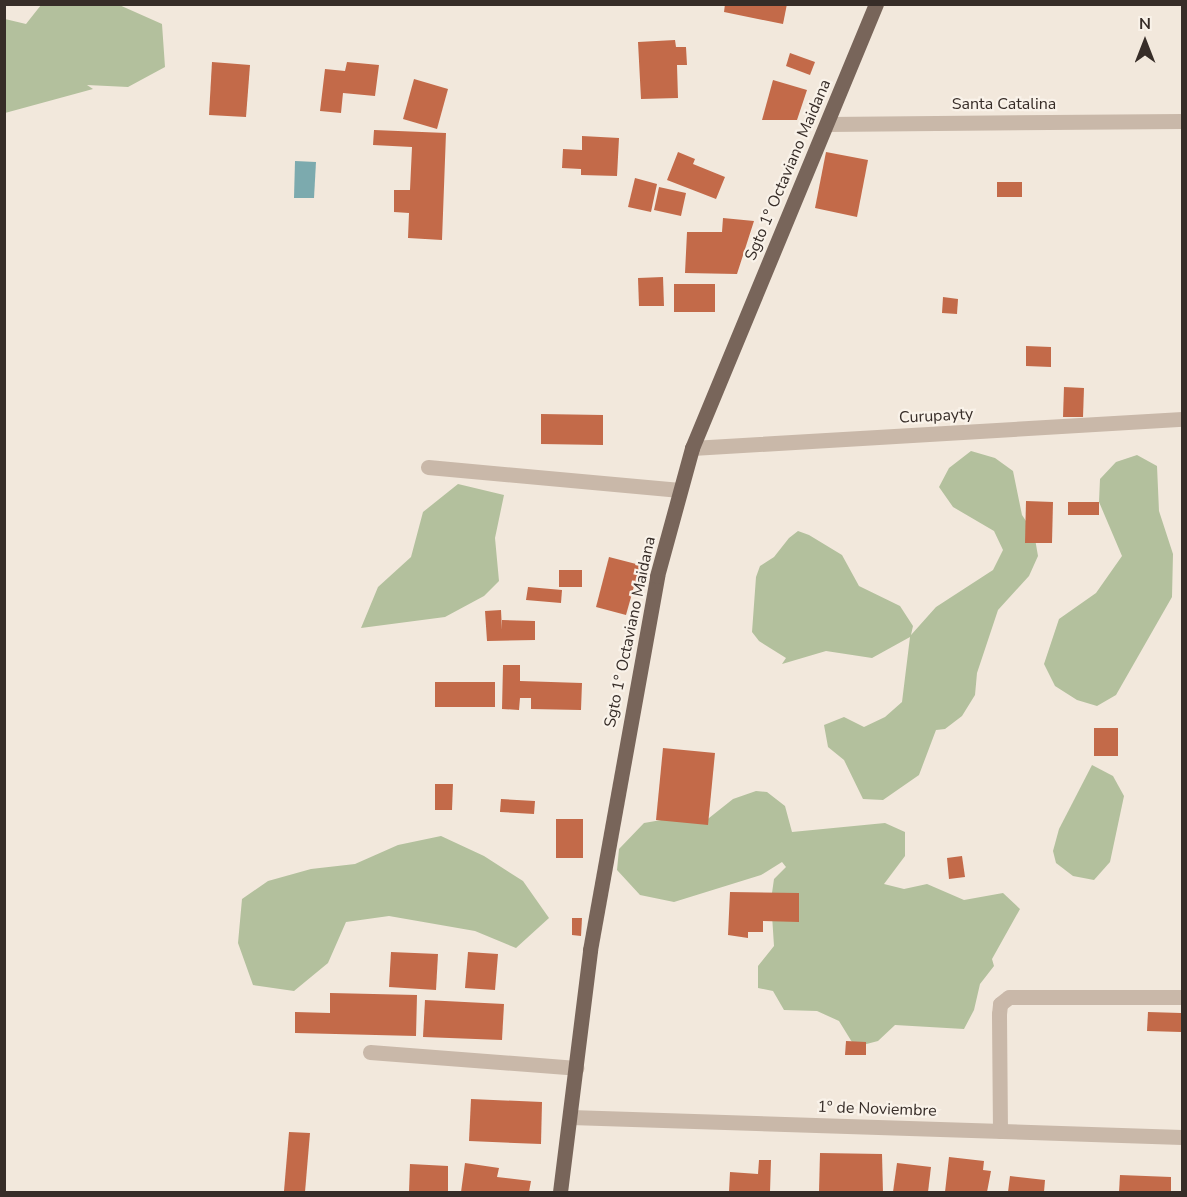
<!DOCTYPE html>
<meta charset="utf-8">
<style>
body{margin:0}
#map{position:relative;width:1187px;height:1197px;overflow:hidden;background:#f2e8dc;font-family:"Nunito Sans",sans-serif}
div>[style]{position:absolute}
.green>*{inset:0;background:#b3c09d}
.water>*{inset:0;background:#7caaae}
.building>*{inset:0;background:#c36a49}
.minor>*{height:15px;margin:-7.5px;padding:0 7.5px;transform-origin:7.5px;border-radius:7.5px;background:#c9b8a9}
.major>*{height:15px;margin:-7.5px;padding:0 7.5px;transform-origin:7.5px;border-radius:7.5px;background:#78655a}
span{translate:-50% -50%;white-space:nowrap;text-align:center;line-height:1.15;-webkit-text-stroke:4.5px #f9f2e9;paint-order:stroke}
.street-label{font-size:16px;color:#372d28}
.frame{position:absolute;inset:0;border:6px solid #372d28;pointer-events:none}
.north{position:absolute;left:1115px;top:12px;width:60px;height:60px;-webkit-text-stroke:4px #f9f2e9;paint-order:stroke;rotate:0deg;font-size:16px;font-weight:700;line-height:24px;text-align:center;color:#372d28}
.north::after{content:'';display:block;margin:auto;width:21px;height:27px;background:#372d28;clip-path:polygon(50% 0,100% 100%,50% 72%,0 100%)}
</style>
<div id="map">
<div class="green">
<div style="clip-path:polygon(117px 4px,162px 24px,165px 67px,128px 87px,87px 85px,93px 89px,5px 113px,5px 19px,26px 24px,41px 5px)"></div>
<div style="clip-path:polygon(971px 451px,995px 458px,1013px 471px,1022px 515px,1034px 533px,1038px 556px,1029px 576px,998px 610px,977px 673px,975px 695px,962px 716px,945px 729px,936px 730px,919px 775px,883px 800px,863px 799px,844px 760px,828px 747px,824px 725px,844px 717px,864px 727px,885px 717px,902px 702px,910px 637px,872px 658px,826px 651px,782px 664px,786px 658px,759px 641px,752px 632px,756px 577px,760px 566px,774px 557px,789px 538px,798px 531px,809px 535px,842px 555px,859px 586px,900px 606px,913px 626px,911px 635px,936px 607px,993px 570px,1003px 550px,994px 531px,953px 507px,939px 487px,949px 468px)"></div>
<div style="clip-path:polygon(1137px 455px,1157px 466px,1159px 511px,1173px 554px,1172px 597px,1116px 695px,1097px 706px,1077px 700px,1055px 686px,1044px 664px,1059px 619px,1096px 593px,1122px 556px,1099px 502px,1100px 479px,1116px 462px)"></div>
<div style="clip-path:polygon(458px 484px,504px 495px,495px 538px,499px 581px,484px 596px,445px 617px,361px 628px,378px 587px,411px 557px,423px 512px)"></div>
<div style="clip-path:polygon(1092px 765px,1113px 776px,1124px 796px,1110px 862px,1094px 880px,1073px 876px,1056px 863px,1053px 851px,1059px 829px)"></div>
<div style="clip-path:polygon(756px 791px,767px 792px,785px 806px,792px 832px,885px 823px,905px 832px,905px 856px,884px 884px,904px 889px,927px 884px,964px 900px,1003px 893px,1020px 909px,992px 959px,994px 966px,980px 984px,974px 1010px,964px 1029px,895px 1025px,878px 1041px,855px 1047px,839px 1021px,817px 1011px,784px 1010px,773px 991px,758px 988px,758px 966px,774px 946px,771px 900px,774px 879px,786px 867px,782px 862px,761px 875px,674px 902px,640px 895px,617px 870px,619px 849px,644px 823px,667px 819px,704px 822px,733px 799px)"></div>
<div style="clip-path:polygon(441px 836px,484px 856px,523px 881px,549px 918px,516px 948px,475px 931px,389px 916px,346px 922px,328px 963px,294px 991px,253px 985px,238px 943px,242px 899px,268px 881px,311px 869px,355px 864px,398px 845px)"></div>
</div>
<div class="water">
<div style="clip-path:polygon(295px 161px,316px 162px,314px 198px,294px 198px)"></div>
</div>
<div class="building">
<div style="clip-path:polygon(725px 4px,787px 4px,783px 24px,724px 12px)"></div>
<div style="clip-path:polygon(675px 40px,676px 47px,686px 47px,687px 65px,677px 65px,678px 98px,641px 99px,638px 42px)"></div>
<div style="clip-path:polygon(790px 53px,815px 62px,810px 75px,786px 66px)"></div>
<div style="clip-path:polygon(212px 62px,250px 65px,246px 117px,209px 115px)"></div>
<div style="clip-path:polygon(347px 62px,379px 65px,375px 96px,343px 93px,341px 113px,320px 111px,325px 69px,345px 71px)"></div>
<div style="clip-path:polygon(414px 79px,448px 89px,437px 129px,403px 119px)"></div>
<div style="clip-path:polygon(773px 80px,807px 90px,797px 120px,762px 120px)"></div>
<div style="clip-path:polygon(374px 130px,446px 133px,442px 240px,408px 238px,409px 213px,394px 212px,394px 190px,410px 190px,412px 147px,373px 145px)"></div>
<div style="clip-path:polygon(582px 136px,619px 138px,617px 176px,581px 175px,581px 169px,562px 168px,563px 149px,582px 150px)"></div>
<div style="clip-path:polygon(678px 152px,695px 159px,693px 164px,725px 177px,716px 199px,667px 180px)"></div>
<div style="clip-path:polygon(826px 152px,868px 160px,857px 217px,815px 208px)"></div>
<div style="clip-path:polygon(635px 178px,657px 184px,651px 212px,628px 207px)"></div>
<div style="clip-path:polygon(997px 182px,1022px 182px,1022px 197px,997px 197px)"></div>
<div style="clip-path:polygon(659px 187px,686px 193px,681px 216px,654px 210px)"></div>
<div style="clip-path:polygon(723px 218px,754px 221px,737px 274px,685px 273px,687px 232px,722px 232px)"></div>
<div style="clip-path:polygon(663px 277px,664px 306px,639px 306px,638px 278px)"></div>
<div style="clip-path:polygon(674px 284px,715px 284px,715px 312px,674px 312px)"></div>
<div style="clip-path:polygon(943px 297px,958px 299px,957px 314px,942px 313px)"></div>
<div style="clip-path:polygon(1026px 346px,1051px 347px,1051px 367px,1026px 366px)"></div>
<div style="clip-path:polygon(1064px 387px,1084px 388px,1083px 417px,1063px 417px)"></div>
<div style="clip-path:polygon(541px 414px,603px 415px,603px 445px,541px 444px)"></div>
<div style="clip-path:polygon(1026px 501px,1053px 502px,1052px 543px,1025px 543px)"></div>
<div style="clip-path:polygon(1068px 502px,1099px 502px,1099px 515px,1068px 515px)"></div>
<div style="clip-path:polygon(609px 557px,640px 565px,626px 615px,596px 607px)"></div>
<div style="clip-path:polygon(559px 570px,582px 570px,582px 587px,559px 587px)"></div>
<div style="clip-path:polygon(528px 587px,562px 590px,561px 603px,526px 600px)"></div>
<div style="clip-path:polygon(501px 610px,502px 630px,502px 620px,535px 621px,535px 640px,487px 641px,485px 611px)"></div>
<div style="clip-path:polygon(503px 665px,520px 665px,520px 681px,582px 683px,581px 710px,531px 709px,531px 698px,520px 698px,519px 710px,502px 709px)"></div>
<div style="clip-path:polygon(435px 682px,495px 682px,495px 707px,435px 707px)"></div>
<div style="clip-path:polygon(1094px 728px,1118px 728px,1118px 756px,1094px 756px)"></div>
<div style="clip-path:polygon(663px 748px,715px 753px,708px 825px,656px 820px)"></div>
<div style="clip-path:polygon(435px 784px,453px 784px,452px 810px,435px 810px)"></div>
<div style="clip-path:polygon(501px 799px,535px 801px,534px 814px,500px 812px)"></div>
<div style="clip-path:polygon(556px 819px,583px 819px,583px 858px,556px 858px)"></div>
<div style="clip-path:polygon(962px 856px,965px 877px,949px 879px,947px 858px)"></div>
<div style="clip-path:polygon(730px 892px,799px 893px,799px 922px,763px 921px,763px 932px,748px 932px,748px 938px,728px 935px)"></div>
<div style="clip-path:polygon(572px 918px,582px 918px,581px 936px,572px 935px)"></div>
<div style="clip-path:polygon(391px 952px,438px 954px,436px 990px,389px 987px)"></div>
<div style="clip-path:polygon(468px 952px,498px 954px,495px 990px,465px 988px)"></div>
<div style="clip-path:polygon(330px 993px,417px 995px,416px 1036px,295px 1033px,295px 1012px,330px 1013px)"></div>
<div style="clip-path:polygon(425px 1000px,504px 1004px,502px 1040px,423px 1037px)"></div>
<div style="clip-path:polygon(1148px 1012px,1181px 1013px,1181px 1032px,1147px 1031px)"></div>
<div style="clip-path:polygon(846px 1041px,866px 1042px,866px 1055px,845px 1055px)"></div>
<div style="clip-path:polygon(471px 1099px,542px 1102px,541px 1144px,469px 1141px)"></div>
<div style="clip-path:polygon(289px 1132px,310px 1133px,305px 1192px,284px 1191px)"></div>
<div style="clip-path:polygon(820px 1153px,882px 1154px,883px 1192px,819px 1192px)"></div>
<div style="clip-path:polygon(949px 1157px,984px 1161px,983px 1170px,991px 1171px,987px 1192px,945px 1192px)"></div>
<div style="clip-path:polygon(759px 1160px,771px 1160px,770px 1192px,729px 1192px,730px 1172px,758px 1174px)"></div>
<div style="clip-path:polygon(465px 1163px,499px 1168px,497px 1177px,531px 1181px,529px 1192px,461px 1192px)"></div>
<div style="clip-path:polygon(897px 1163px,931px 1167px,928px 1192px,893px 1192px)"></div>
<div style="clip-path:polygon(410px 1164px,448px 1166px,448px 1192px,409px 1192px)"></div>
<div style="clip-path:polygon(1120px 1175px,1171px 1177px,1171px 1192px,1119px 1192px)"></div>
<div style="clip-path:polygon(1010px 1176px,1045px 1180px,1044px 1192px,1008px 1192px)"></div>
</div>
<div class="minor">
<div style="left:827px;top:124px;width:355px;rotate:-0.5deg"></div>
<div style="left:692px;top:448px;width:491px;rotate:-3.4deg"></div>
<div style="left:428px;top:467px;width:253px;rotate:5.2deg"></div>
<div style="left:370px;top:1052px;width:207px;rotate:4.4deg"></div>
<div style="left:570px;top:1117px;width:612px;rotate:1.87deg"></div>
<div style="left:1000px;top:1131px;width:117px;rotate:-90.5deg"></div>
<div style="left:999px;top:1014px;width:10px;rotate:-84deg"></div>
<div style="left:1000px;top:1004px;width:11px;rotate:-38deg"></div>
<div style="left:1009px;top:997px;width:173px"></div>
</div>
<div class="major">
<div style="left:560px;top:1192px;width:244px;rotate:-82.9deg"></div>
<div style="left:590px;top:950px;width:380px;rotate:-79.8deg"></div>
<div style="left:657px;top:576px;width:133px;rotate:-74.7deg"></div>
<div style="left:692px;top:448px;width:481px;rotate:-67.5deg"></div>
</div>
<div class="street-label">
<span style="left:1004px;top:104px">Santa Catalina</span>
<span style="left:788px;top:170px;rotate:-67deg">Sgto 1° Octaviano Maidana</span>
<span style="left:936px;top:416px;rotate:-3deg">Curupayty</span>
<span style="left:630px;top:632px;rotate:-78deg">Sgto 1° Octaviano Maidana</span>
<span style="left:877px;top:1109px;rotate:2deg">1º de Noviembre</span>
</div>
<div class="frame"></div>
<div class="north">N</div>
</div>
